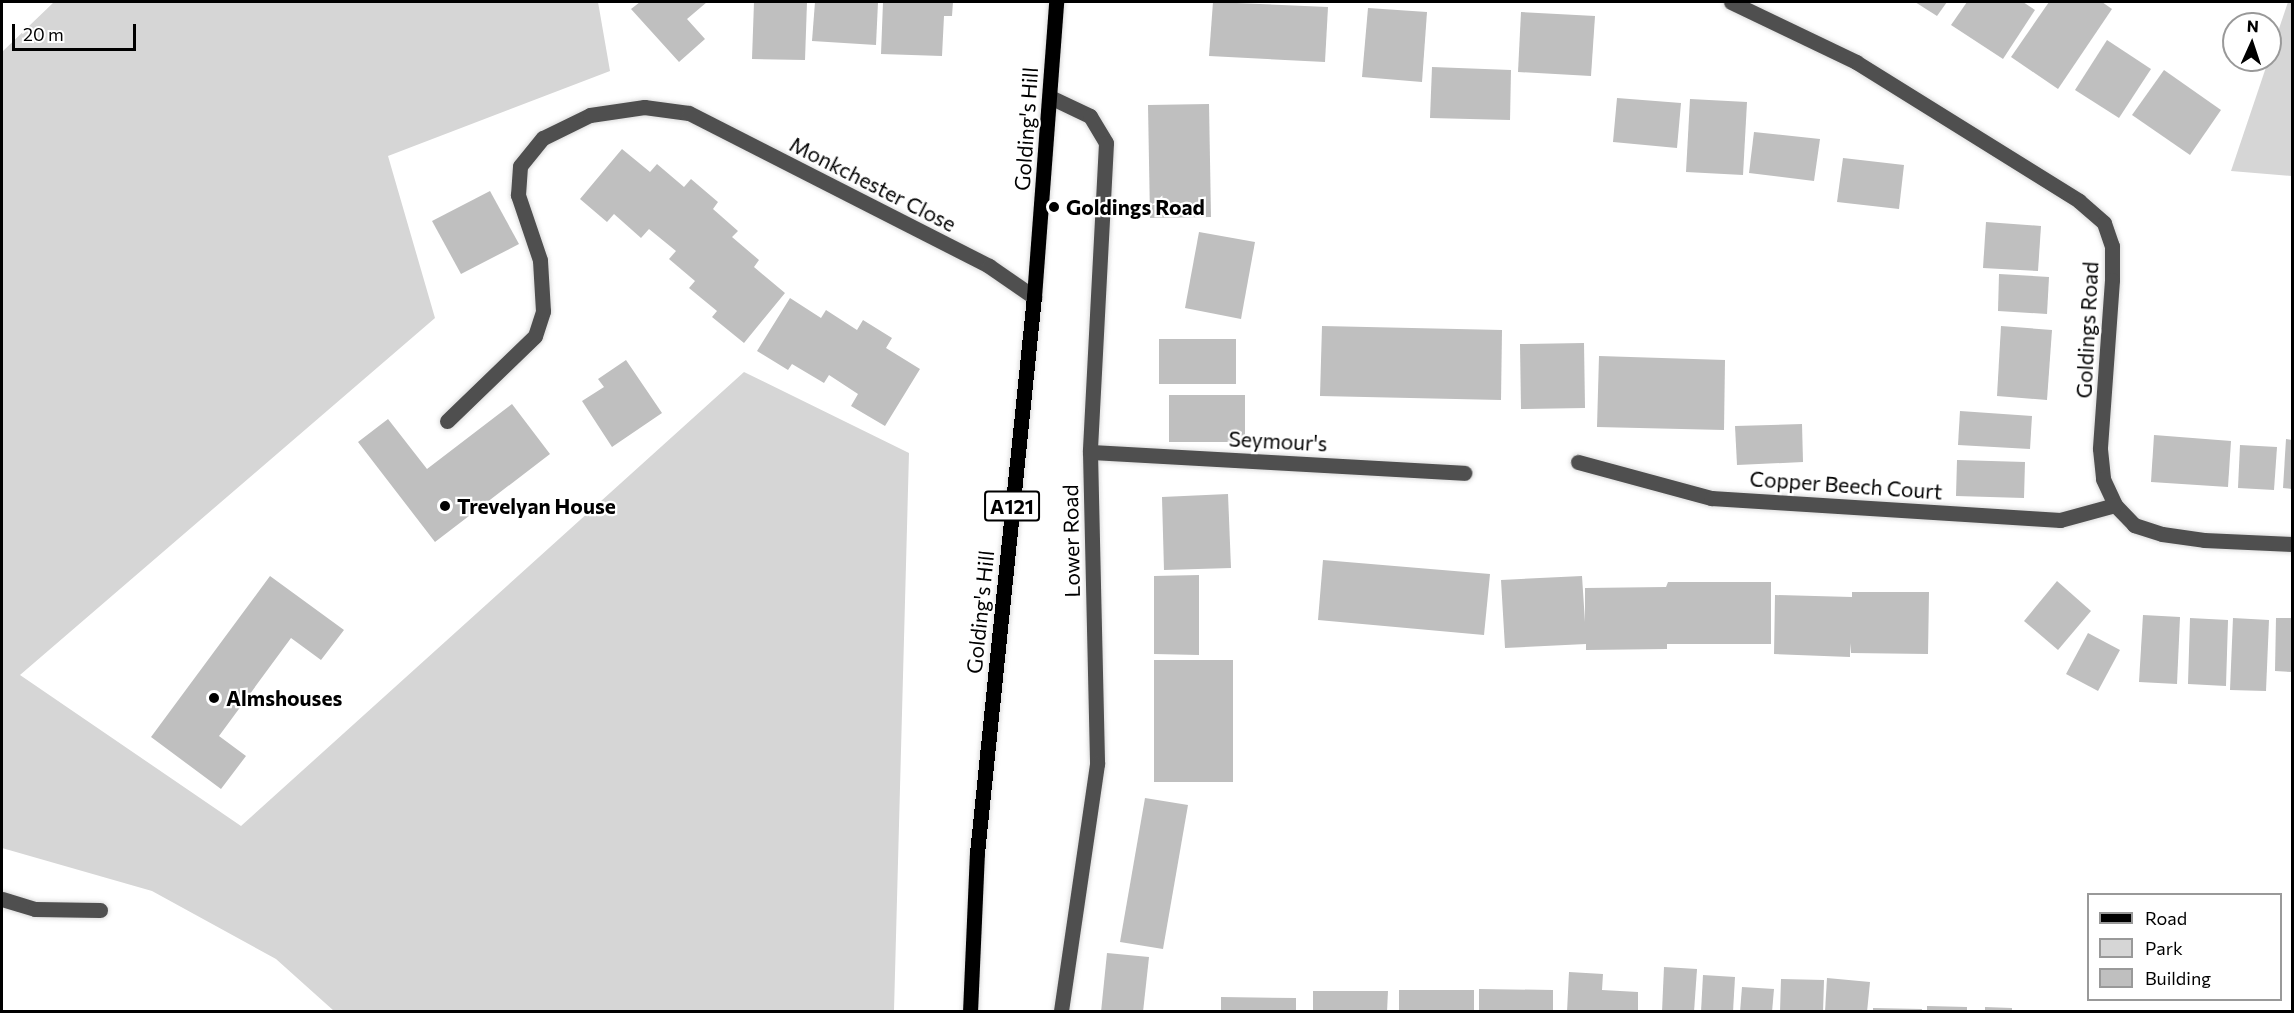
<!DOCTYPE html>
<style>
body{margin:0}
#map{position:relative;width:2294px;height:1013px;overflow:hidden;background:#fff;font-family:Commissioner,sans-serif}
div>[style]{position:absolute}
.green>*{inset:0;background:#d6d6d6}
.building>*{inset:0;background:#bfbfbf}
.roads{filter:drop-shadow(0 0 2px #dbdbdb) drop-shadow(0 0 2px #dbdbdb)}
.minor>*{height:15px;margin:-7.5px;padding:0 7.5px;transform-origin:7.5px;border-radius:7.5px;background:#4f4f4f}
.major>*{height:15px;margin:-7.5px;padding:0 7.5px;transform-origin:7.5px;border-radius:7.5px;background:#000}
.dots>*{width:16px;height:16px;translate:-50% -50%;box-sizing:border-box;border:3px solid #fff;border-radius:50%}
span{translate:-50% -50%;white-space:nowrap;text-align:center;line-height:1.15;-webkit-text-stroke:4.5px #fff;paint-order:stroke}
.shield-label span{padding:2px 4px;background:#fff;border:2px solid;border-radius:4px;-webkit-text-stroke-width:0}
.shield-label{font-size:20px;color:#000;font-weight:700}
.street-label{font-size:21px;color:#000}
.poi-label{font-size:21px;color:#000;font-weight:700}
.left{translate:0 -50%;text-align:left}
.frame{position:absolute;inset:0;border:3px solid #000;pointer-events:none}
.legend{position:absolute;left:2087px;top:893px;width:195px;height:108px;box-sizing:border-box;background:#fff;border:2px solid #999;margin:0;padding:8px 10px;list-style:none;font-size:18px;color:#000}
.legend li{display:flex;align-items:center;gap:12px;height:30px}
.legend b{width:30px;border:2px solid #999}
.north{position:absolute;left:2222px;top:12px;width:60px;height:60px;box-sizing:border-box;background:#fff;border:2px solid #999;border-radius:50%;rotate:3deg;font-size:16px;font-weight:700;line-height:24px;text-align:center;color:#000}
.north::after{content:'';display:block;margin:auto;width:21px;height:27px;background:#000;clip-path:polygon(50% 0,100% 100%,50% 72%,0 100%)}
.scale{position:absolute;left:12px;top:24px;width:124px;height:27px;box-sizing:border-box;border:3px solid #000;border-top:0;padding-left:8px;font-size:18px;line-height:21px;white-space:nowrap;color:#000;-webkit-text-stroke:4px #fff;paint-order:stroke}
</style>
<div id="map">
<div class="green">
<div style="clip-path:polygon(54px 2px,598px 2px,610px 71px,388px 156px,435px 318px,20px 675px,241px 826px,744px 372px,909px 453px,894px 1011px,334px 1011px,276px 959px,152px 891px,2px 848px,2px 52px)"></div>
<div style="clip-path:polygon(2288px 2px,2292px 2px,2292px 176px,2231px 171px)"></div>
</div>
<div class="building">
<div style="clip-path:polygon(640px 2px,707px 2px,687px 19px,705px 39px,679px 62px,631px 9px)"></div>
<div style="clip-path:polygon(754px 2px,807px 2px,805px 60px,752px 59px)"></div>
<div style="clip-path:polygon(815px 2px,878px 2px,876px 45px,812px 41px)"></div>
<div style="clip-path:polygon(883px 2px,953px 2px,952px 16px,944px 16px,942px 56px,881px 54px)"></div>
<div style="clip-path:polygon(1213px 2px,1328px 7px,1325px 62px,1209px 56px)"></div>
<div style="clip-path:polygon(1915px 2px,1947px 2px,1937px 16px)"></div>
<div style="clip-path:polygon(1967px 2px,2023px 2px,2035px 10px,2003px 59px,1951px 25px)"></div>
<div style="clip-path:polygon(2049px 2px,2102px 2px,2112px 9px,2058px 89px,2011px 57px)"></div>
<div style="clip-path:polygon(1368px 8px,1427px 12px,1422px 82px,1362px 77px)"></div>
<div style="clip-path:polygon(1521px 12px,1595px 16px,1591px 76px,1518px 72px)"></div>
<div style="clip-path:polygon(2107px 40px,2151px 69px,2119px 118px,2075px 90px)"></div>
<div style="clip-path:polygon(1432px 67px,1511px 70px,1510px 120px,1430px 118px)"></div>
<div style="clip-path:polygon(2164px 70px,2221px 110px,2190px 155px,2132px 115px)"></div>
<div style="clip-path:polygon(1617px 98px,1681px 103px,1677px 148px,1613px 142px)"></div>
<div style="clip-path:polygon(1690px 99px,1747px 102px,1743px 175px,1686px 172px)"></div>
<div style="clip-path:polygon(1209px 104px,1211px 217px,1150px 218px,1148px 105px)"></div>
<div style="clip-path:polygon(1754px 132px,1820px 139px,1814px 181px,1749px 173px)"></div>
<div style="clip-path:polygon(622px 149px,650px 172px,657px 164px,684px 187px,691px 179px,718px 202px,713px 209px,738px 231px,732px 237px,759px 260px,754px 267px,785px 293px,744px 343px,712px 317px,717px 311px,689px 288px,695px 281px,669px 259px,676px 251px,649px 229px,641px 238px,614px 214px,607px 222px,580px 199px)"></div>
<div style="clip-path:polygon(1843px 158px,1904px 165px,1899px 209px,1837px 202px)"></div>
<div style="clip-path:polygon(490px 191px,519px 244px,461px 274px,432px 221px)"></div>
<div style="clip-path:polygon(1986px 222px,2041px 226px,2038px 271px,1983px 268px)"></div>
<div style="clip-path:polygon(1199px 232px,1255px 242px,1241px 319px,1185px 308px)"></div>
<div style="clip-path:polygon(1999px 274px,2049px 277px,2047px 314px,1998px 311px)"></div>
<div style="clip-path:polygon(790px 298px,821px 318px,826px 310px,857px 330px,863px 320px,892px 338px,886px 348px,920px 369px,885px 426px,851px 406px,858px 394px,829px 375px,824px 383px,792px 364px,788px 370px,757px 351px)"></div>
<div style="clip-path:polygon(1322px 326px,1502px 330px,1501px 400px,1320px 396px)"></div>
<div style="clip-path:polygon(2001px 326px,2052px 330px,2047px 400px,1997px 396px)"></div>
<div style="clip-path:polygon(1159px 339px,1236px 339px,1236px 384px,1159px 384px)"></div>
<div style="clip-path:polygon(1584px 343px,1585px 408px,1521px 409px,1520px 344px)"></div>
<div style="clip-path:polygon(1599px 356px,1725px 360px,1724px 430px,1597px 427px)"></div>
<div style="clip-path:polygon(626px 360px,662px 413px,612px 447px,582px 401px,604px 387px,598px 379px)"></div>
<div style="clip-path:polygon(1169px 395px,1245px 395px,1245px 442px,1169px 442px)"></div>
<div style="clip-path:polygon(512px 404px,550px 454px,435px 542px,358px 442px,388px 419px,427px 469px)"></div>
<div style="clip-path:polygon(1960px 411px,2032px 416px,2030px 449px,1958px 445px)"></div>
<div style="clip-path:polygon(1802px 424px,1803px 462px,1737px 465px,1735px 426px)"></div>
<div style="clip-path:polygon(2154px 435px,2231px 441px,2228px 487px,2151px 482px)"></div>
<div style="clip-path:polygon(2286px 439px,2292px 440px,2292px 489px,2283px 488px)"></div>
<div style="clip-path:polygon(2240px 445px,2277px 447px,2274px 490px,2238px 488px)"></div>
<div style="clip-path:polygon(1957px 460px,2025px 462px,2024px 498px,1956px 496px)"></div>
<div style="clip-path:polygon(1228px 494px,1231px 568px,1164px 570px,1162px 497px)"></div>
<div style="clip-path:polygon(1323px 560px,1490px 574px,1484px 635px,1318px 620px)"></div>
<div style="clip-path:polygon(1199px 575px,1199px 655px,1154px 654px,1154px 576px)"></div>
<div style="clip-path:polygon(270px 576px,344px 630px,321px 660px,291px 638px,219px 736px,246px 756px,221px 789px,151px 737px)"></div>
<div style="clip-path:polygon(1582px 576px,1585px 622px,1585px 588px,1666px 587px,1668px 582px,1771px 582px,1771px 644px,1667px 644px,1667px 649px,1586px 650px,1586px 644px,1505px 648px,1501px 580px)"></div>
<div style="clip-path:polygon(2057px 581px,2091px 611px,2058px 650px,2024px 621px)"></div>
<div style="clip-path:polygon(1852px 592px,1929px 592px,1928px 654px,1851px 653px,1850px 643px,1850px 657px,1774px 654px,1775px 595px,1852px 597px)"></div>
<div style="clip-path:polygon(2143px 615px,2180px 617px,2177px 684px,2139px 682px)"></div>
<div style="clip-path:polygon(2190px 618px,2228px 620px,2226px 686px,2188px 684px)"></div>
<div style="clip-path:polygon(2233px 618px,2269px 620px,2266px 691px,2230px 690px)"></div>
<div style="clip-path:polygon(2276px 618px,2292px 618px,2292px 672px,2275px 671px)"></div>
<div style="clip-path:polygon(2088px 633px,2120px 650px,2098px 691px,2066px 674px)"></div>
<div style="clip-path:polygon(1154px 660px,1233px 660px,1233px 782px,1154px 782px)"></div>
<div style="clip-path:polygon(1145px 798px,1188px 805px,1163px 949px,1120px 942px)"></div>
<div style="clip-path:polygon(1107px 953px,1149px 957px,1143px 1012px,1101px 1012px)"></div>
<div style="clip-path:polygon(1664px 967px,1697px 969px,1694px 1012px,1662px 1012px)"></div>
<div style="clip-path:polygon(1569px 972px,1603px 974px,1602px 990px,1638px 992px,1638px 1012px,1567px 1012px)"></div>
<div style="clip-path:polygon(1703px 975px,1735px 977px,1733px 1012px,1701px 1012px)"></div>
<div style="clip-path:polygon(1827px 978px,1870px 982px,1867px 1012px,1825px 1012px)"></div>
<div style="clip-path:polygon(1781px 979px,1824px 980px,1823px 1012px,1780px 1012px)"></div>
<div style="clip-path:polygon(1742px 987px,1774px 989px,1772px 1012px,1740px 1012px)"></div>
<div style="clip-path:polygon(1479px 989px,1553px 990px,1553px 1012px,1479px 1012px)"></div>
<div style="clip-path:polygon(1399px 990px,1474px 990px,1474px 1012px,1399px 1012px)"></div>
<div style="clip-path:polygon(1313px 991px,1388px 991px,1387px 1012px,1313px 1012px)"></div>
<div style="clip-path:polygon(1221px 997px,1296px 998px,1296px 1012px,1221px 1012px)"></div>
<div style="clip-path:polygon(1927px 1006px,1967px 1007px,1967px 1012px,1927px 1012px)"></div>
<div style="clip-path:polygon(1985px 1007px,2012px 1008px,2012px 1012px,1985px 1012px)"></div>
<div style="clip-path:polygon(1873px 1008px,1922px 1009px,1922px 1012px,1873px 1012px)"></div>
</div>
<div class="roads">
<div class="minor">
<div style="left:1731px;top:2px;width:139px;rotate:25.6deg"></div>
<div style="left:1856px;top:62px;width:263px;rotate:31.9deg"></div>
<div style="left:2079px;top:201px;width:33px;rotate:41deg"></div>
<div style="left:2104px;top:223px;width:24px;rotate:71deg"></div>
<div style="left:2112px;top:246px;width:34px;rotate:90deg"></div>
<div style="left:2112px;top:280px;width:169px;rotate:94.1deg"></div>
<div style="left:2100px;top:449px;width:30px;rotate:84deg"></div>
<div style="left:2103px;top:479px;width:29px;rotate:65deg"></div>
<div style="left:2115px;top:505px;width:28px;rotate:46deg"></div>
<div style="left:2134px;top:525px;width:29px;rotate:18deg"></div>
<div style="left:2162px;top:534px;width:42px;rotate:8.1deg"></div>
<div style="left:2204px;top:540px;width:88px;rotate:2.6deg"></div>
<div style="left:1050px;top:97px;width:44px;rotate:25.4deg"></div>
<div style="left:1090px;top:116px;width:31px;rotate:59deg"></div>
<div style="left:1106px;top:143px;width:309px;rotate:93deg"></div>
<div style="left:1090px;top:452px;width:312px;rotate:88.7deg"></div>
<div style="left:1097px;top:764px;width:251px;rotate:98.3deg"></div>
<div style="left:447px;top:421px;width:122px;rotate:-44deg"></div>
<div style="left:535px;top:336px;width:26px;rotate:-72deg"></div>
<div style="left:543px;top:311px;width:51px;rotate:-93.4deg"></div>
<div style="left:540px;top:260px;width:69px;rotate:-108.7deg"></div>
<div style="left:518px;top:195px;width:29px;rotate:-86deg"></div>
<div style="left:520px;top:166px;width:36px;rotate:-51deg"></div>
<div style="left:543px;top:138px;width:52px;rotate:-26.1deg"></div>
<div style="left:590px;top:115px;width:55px;rotate:-8.4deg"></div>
<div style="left:644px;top:107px;width:45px;rotate:7.6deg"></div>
<div style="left:689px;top:113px;width:337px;rotate:27deg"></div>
<div style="left:989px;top:266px;width:55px;rotate:34.6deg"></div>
<div style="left:1090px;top:452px;width:375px;rotate:3.2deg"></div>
<div style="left:1578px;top:462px;width:138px;rotate:15.1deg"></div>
<div style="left:1711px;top:498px;width:350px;rotate:3.6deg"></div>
<div style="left:2060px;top:520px;width:57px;rotate:-15.3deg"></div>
<div style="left:2px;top:899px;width:34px;rotate:17deg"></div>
<div style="left:35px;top:909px;width:65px;rotate:0.9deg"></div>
</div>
<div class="major">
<div style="left:970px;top:1012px;width:159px;rotate:-87.5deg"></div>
<div style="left:977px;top:853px;width:559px;rotate:-84.15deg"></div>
<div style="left:1034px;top:297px;width:296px;rotate:-85.7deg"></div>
</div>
</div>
<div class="dots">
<div style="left:1054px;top:207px;background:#000"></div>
<div style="left:445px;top:506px;background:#000"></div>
<div style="left:214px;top:698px;background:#000"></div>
</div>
<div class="shield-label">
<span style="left:1012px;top:506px">A121</span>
</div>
<div class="street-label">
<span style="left:1026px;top:129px;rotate:-86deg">Golding's Hill</span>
<span style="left:873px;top:184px;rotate:27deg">Monkchester Close</span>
<span style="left:2087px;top:330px;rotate:-87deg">Goldings Road</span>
<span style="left:1278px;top:441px;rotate:3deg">Seymour's</span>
<span style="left:1846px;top:485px;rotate:4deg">Copper Beech Court</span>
<span style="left:1071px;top:541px;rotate:-91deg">Lower Road</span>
<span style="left:980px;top:612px;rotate:-84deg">Golding's Hill</span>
</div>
<div class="poi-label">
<span class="left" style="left:1066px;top:207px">Goldings Road</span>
<span class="left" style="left:457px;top:506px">Trevelyan House</span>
<span class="left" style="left:226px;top:698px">Almshouses</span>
</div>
<div class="frame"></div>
<ul class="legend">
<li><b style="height:8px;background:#000"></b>Road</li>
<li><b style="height:16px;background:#d6d6d6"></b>Park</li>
<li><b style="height:16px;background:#bfbfbf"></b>Building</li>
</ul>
<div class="north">N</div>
<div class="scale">20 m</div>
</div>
